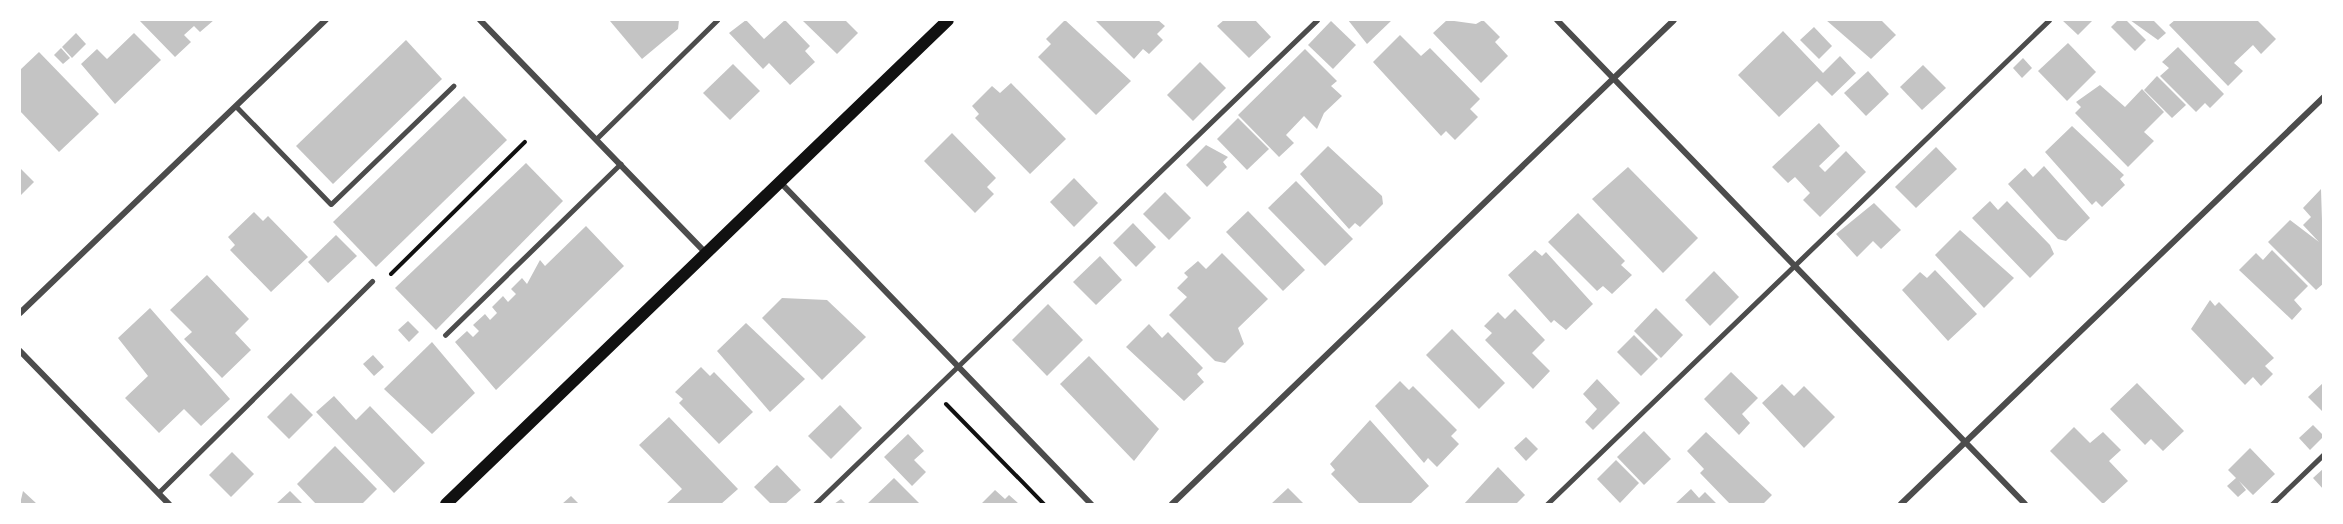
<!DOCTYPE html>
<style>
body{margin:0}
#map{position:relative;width:2343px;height:524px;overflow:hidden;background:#fff;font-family:Merriweather,serif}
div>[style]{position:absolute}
.building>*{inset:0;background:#c4c4c4}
.path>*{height:4px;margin:-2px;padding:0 2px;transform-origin:2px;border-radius:2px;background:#111}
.service>*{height:4.5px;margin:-2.25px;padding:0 2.25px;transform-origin:2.25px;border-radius:2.25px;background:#4c4c4c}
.minor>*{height:6px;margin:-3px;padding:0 3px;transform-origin:3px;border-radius:3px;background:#4c4c4c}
.secondary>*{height:12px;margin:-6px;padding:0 6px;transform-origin:6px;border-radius:6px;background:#111}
span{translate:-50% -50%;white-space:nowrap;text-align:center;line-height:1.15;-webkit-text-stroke:5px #fff;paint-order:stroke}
.frame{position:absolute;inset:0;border:21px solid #fff;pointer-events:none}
</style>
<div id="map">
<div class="building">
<div style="clip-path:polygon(139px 20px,214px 20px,200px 32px,194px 26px,184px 35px,191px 42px,175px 57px)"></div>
<div style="clip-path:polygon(679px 20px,678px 29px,642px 59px,610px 21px)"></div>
<div style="clip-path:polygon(746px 20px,764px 39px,785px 20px,810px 46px,805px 51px,815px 62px,790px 85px,769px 63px,763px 69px,729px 33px)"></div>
<div style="clip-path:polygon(802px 20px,845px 20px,858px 33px,837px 54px)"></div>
<div style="clip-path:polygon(1065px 20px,1131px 81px,1096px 115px,1038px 57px,1051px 44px,1046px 39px)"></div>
<div style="clip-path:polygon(1095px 20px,1158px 20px,1165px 26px,1157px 34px,1163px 40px,1149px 54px,1143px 49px,1134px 59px)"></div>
<div style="clip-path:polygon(1224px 20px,1255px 20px,1271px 37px,1249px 58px,1217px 26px)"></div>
<div style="clip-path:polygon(1348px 20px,1392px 20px,1367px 44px)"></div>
<div style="clip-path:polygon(1447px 20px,1476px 24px,1483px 20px,1500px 37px,1495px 42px,1508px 56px,1481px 83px,1433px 33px)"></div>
<div style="clip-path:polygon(1826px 20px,1881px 20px,1896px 35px,1871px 59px)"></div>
<div style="clip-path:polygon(2062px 20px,2093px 20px,2078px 35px)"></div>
<div style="clip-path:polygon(2118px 20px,2126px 20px,2146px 40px,2135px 51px,2111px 27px)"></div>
<div style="clip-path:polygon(2130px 20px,2153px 20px,2166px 33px,2158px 40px)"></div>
<div style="clip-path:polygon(2175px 20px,2257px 20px,2276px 39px,2261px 54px,2253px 45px,2234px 63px,2243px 71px,2228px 86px,2169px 25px)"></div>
<div style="clip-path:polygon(1331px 21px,1356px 45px,1333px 69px,1308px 45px)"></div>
<div style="clip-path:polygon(1814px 27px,1832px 46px,1819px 59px,1800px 40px)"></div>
<div style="clip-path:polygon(1783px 31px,1823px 73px,1840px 56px,1856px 73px,1832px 96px,1817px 81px,1779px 117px,1738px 75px)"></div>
<div style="clip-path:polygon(76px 33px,86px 44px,72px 58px,62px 47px)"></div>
<div style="clip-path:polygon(134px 33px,161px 60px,115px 104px,81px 64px,97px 49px,107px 59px)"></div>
<div style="clip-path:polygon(1400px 35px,1421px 56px,1430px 48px,1480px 99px,1470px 109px,1478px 117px,1455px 140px,1446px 131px,1441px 136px,1373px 62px)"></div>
<div style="clip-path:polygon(406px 40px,442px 79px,333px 184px,296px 146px)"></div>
<div style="clip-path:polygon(2068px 43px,2096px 72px,2067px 101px,2038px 71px)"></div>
<div style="clip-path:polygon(2178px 47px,2224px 94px,2210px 108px,2205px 103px,2196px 112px,2160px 76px,2169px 68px,2162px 62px)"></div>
<div style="clip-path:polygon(61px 48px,70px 58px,63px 64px,54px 55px)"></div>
<div style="clip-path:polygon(1305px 49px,1337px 81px,1331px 86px,1342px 96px,1324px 113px,1317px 129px,1304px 116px,1286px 135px,1294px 143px,1279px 157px,1238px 115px)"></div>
<div style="clip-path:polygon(39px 52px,99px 114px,59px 152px,20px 111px,20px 70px)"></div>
<div style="clip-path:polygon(2023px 58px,2032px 68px,2022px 78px,2013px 68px)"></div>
<div style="clip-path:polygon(1200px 62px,1226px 88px,1193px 121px,1167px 95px)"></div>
<div style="clip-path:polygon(733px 64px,760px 91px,730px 120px,703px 93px)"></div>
<div style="clip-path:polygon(1923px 65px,1946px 88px,1922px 110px,1900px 87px)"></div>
<div style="clip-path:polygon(1868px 71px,1889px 94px,1866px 116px,1844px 93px)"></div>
<div style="clip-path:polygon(2157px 76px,2186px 105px,2172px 118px,2144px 90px)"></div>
<div style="clip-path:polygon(1011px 83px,1066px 139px,1030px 174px,975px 118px,979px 114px,972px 106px,992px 86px,1000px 93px)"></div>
<div style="clip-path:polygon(2100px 85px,2125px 107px,2142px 89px,2164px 112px,2144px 132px,2154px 141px,2128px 167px,2075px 113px,2081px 107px,2076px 102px)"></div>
<div style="clip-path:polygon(464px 96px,507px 140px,376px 267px,333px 222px)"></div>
<div style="clip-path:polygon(1238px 118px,1269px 149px,1247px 170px,1217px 139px)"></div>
<div style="clip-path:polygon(1819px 123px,1840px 146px,1819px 166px,1825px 172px,1846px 151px,1866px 172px,1820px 217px,1803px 200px,1810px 193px,1795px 177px,1788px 183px,1772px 167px)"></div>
<div style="clip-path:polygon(2072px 126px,2124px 175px,2120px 179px,2125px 185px,2102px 207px,2096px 201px,2092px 205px,2045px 152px)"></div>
<div style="clip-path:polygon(952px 133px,996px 178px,987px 187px,994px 194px,975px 213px,924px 161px)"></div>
<div style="clip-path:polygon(1206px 145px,1228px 157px,1223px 162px,1227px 167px,1207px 187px,1186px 165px)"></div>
<div style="clip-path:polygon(1328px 146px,1382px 196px,1383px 204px,1360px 227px,1355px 223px,1349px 229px,1300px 174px)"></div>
<div style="clip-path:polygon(1936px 147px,1957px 169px,1916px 208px,1895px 187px)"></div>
<div style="clip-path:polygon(526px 163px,563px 201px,436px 330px,395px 288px)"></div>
<div style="clip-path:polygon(2044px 166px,2090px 218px,2066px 241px,2058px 239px,2008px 184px,2025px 168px,2033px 177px)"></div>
<div style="clip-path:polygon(1628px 167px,1698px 238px,1663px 273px,1592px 199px)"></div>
<div style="clip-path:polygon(20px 168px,34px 182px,20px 196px)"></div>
<div style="clip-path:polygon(1074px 178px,1098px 203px,1074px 227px,1050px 202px)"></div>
<div style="clip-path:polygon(1296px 181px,1353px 239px,1325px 266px,1268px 208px)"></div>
<div style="clip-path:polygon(2321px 189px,2324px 283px,2316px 290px,2268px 242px,2290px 220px,2319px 242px,2303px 225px,2311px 217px,2303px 208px)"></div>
<div style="clip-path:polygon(1165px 192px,1191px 218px,1169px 240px,1143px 214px)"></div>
<div style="clip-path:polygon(1990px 201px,1998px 210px,2007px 201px,2050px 245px,2054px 254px,2030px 278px,1972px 218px)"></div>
<div style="clip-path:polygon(1874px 203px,1901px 230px,1881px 249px,1873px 241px,1857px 257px,1836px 234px)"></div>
<div style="clip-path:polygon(1248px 211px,1305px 270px,1283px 291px,1226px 232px)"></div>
<div style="clip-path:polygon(254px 212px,263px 221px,268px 216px,308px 257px,271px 292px,230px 250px,235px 245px,228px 237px)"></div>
<div style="clip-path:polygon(1578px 213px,1625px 261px,1621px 265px,1632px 275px,1612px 294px,1603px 286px,1597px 291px,1548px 242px)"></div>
<div style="clip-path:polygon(1133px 223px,1156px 247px,1136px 267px,1113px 243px)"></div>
<div style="clip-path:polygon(586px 226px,624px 266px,496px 390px,455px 342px,467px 331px,473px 337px,479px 331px,473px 325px,485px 314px,490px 320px,497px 313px,492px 307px,503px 296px,508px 302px,516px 294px,511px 289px,522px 278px,527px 284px,540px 260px,545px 266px)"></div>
<div style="clip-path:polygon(1960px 230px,2014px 278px,1984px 308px,1935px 255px)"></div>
<div style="clip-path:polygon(336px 235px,357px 256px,328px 283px,308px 262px)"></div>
<div style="clip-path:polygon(1535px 250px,1542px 256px,1546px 252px,1593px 304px,1566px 330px,1554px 320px,1551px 323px,1508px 275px)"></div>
<div style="clip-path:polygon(2272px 250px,2308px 286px,2294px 300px,2302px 309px,2292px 320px,2239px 270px,2256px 253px,2263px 260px)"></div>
<div style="clip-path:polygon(1222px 253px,1268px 299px,1238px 328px,1244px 344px,1225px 363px,1215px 361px,1169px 315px,1187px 297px,1177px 288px,1188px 277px,1184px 273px,1198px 261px,1206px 269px)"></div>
<div style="clip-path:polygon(1100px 256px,1122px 280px,1096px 305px,1073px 282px)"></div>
<div style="clip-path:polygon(1935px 270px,1977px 314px,1948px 341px,1902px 290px,1920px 272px,1927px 278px)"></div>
<div style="clip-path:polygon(1714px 271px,1739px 297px,1710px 326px,1685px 300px)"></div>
<div style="clip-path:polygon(207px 275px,249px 319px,235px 333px,251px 350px,222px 378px,184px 339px,192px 332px,170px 310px)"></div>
<div style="clip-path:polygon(782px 298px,827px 300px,866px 337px,822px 380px,762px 318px)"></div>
<div style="clip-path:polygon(2210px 300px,2215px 306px,2219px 302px,2274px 358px,2265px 366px,2273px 374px,2261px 386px,2253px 377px,2245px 385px,2191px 329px)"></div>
<div style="clip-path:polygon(1048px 304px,1083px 340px,1047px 376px,1012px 340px)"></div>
<div style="clip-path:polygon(150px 308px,230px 399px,201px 426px,184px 409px,159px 433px,125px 398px,148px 376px,118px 338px)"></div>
<div style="clip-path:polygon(1656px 308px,1683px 335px,1661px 358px,1634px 331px)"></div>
<div style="clip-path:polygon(1515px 309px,1545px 340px,1532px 353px,1550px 371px,1533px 389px,1485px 340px,1492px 333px,1484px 326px,1498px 312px,1505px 319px)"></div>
<div style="clip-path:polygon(408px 321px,419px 332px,409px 342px,398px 330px)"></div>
<div style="clip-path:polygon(746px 323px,805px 379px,770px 412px,717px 351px)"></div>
<div style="clip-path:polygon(1149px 324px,1162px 338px,1168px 332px,1203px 368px,1197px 374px,1204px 382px,1184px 401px,1126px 347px)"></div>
<div style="clip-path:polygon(1452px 329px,1505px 383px,1479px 409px,1426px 355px)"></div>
<div style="clip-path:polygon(1634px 335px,1658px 359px,1641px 376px,1617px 352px)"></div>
<div style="clip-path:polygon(432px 342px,475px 393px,432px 434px,384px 389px)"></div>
<div style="clip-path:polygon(373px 355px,384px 367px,374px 376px,363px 364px)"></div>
<div style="clip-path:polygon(1089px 356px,1159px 429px,1134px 461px,1060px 384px)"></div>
<div style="clip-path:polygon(701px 367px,710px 376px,714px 372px,753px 412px,719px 444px,679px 403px,683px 399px,675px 392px)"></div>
<div style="clip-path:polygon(1731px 372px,1758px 398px,1742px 414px,1750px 423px,1739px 435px,1704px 399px)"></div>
<div style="clip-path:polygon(1597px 379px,1620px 403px,1593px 430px,1585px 422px,1597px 409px,1583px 394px)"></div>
<div style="clip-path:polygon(1400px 381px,1409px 390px,1413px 386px,1457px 430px,1451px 436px,1459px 444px,1437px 467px,1428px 458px,1424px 463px,1375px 406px)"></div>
<div style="clip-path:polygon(2324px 382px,2324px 413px,2308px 397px)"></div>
<div style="clip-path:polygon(2137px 383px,2184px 431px,2163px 451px,2151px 439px,2145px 445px,2110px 409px)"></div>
<div style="clip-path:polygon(1782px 384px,1794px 396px,1804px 386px,1835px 417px,1804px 448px,1762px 403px)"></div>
<div style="clip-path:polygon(291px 393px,313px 415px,289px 439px,267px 417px)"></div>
<div style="clip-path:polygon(334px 396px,356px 420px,370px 406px,425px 463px,394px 493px,316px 412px)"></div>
<div style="clip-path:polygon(840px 405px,862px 428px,831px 459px,808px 436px)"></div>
<div style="clip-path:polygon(669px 417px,738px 489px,721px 504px,666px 504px,682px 489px,639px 445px)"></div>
<div style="clip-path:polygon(1370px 420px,1429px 486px,1410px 504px,1360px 504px,1331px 474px,1335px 470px,1330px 464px)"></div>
<div style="clip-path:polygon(2313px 425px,2324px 436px,2310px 450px,2299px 438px)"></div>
<div style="clip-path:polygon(2074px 427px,2090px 443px,2103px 432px,2121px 450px,2109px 461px,2128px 481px,2103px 504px,2050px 451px)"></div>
<div style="clip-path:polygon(1644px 431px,1671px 459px,1644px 485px,1617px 457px)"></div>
<div style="clip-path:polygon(1706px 432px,1772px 495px,1763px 504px,1730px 504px,1700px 473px,1704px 469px,1687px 451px)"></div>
<div style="clip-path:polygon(908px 434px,924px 451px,914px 460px,926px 472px,912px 486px,884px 457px)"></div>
<div style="clip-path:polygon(1526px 437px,1538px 449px,1526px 461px,1514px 448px)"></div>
<div style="clip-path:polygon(335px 446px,377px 489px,362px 504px,316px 504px,297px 484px)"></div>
<div style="clip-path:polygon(2250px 448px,2275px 474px,2253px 495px,2239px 481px,2246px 490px,2238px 497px,2227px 486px,2236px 478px,2228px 470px)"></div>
<div style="clip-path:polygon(232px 452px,254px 474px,231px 497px,209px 475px)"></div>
<div style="clip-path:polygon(1616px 460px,1639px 483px,1620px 503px,1597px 479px)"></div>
<div style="clip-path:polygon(777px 465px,801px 490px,785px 504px,771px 504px,754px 487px)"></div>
<div style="clip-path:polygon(1498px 467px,1525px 495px,1516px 504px,1464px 504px)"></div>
<div style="clip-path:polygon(2324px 468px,2324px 490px,2313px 478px)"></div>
<div style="clip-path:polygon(894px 478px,920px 504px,867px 504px)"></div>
<div style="clip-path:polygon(1288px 488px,1304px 504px,1271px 504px)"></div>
<div style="clip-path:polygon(1691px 489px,1699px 498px,1705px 492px,1717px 504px,1675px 504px)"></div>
<div style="clip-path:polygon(995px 490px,1005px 499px,1009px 495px,1019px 504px,981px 504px)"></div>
<div style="clip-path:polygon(23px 491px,37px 504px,20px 504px)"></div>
<div style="clip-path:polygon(290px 491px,303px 504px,276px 504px)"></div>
<div style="clip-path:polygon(571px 496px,579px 504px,562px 504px)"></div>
<div style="clip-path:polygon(841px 499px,846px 504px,834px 504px)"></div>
</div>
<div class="path">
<div style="left:391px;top:274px;width:188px;rotate:-44.6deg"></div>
<div style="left:946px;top:404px;width:140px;rotate:45.6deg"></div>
</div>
<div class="service">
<div style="left:236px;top:106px;width:136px;rotate:45.9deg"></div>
<div style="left:331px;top:204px;width:170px;rotate:-44deg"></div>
<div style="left:596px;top:139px;width:170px;rotate:-44.5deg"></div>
<div style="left:445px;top:335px;width:245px;rotate:-44.3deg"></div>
<div style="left:158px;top:493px;width:301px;rotate:-44.7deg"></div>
<div style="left:815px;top:504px;width:697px;rotate:-43.95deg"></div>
<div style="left:1547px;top:504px;width:697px;rotate:-43.95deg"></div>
<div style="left:2272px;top:504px;width:72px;rotate:-43.9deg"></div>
</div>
<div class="minor">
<div style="left:480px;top:20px;width:325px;rotate:45.9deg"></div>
<div style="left:1557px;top:20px;width:673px;rotate:45.96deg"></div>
<div style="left:780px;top:182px;width:448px;rotate:46deg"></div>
<div style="left:20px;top:313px;width:424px;rotate:-43.8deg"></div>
<div style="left:20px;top:351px;width:214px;rotate:45.8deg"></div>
<div style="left:1172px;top:504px;width:697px;rotate:-43.95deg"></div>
<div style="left:1901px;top:504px;width:587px;rotate:-43.9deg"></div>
</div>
<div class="secondary">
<div style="left:446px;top:504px;width:697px;rotate:-43.95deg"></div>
</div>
<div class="frame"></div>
</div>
